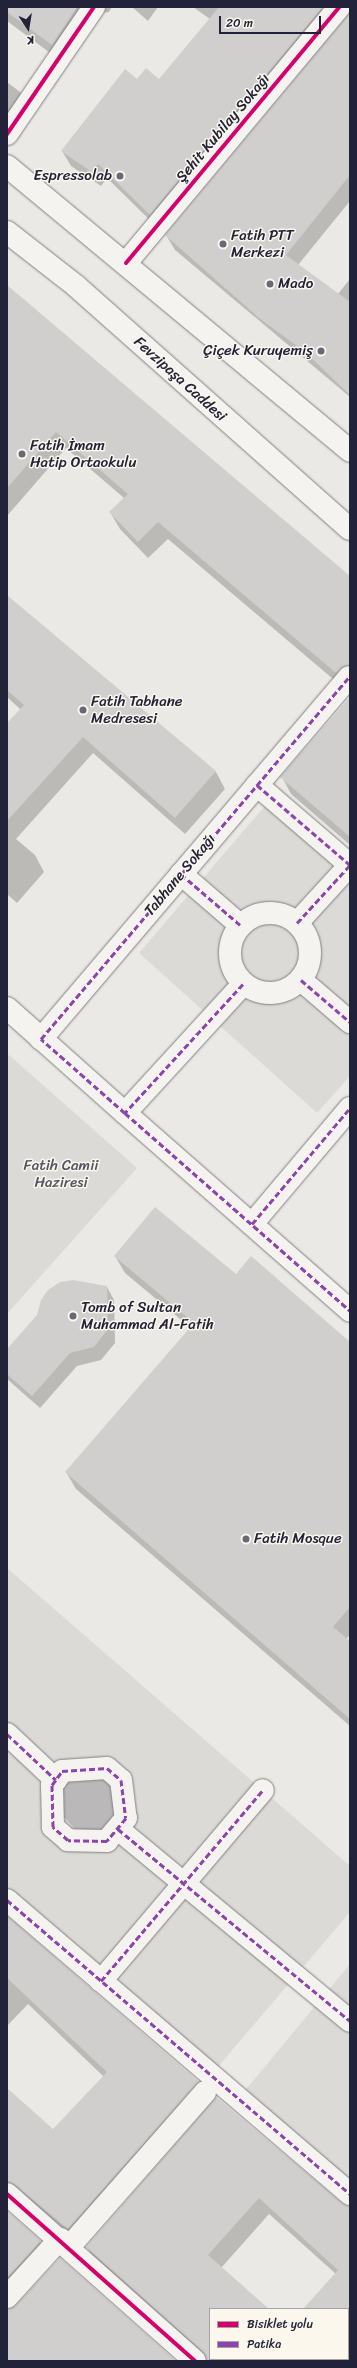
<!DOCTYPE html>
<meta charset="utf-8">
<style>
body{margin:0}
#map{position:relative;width:357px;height:2368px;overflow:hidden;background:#ebe9e5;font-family:Sriracha,sans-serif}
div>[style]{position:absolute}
.green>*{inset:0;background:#dcdad6}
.water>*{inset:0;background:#bbb8ba}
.shadow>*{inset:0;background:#0003}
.building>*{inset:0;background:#d1cfcd}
.roads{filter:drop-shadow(0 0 1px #818083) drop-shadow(0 0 1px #818083)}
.minor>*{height:22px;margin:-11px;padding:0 11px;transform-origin:11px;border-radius:11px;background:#f4f3ef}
.minor>.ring{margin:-11px;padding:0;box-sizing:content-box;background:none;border:22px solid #f4f3ef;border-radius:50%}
.major>*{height:22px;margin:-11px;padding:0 11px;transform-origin:11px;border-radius:11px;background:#f4f3ef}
.quiet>*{height:3px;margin-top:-1.5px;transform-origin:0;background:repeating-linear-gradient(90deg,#8e44ad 0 6px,transparent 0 9px)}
.cycleway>*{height:4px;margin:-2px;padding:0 2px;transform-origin:2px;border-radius:2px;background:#d6006c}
.dots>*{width:11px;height:11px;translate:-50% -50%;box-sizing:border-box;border:2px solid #fbf7ec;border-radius:50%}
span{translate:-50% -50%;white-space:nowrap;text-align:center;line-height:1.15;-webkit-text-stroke:3px #fbf7ec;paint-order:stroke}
.street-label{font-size:15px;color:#22223b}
.poi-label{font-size:15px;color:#22223b}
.right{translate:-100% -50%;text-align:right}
.left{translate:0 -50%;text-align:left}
.park-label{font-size:15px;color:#565566}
.frame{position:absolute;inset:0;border:8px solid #22223b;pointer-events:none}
.legend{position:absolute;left:209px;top:2308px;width:140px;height:52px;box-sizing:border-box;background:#fbf7ec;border:1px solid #a4a2a5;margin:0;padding:5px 7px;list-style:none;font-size:12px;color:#22223b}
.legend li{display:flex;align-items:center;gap:8px;height:20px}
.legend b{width:20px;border:1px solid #a4a2a5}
.north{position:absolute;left:8px;top:8px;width:40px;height:40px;-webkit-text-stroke:3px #fbf7ec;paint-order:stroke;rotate:168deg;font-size:11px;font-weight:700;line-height:16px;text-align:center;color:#22223b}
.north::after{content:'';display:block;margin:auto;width:14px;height:18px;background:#22223b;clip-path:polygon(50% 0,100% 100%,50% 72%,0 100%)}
.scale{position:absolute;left:219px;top:16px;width:102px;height:18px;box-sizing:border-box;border:2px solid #22223b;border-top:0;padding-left:5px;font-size:12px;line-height:14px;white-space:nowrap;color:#22223b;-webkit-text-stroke:3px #fbf7ec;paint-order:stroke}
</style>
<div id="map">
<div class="green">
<div style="clip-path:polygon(269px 801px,350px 873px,350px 1076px,317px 1113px,139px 953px)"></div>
<div style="clip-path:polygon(9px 1055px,137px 1168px,7px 1314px,7px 1057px)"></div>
<div style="clip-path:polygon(7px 1568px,350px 1866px,350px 1912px,216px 2069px,7px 1888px)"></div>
<div style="clip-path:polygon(350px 1964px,350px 2183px,243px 2093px)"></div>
</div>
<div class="water">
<div style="clip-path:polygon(93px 1767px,125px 1792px,109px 1830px,77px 1831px,61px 1814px,60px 1792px,65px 1782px)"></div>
</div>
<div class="shadow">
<div style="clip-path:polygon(7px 7px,112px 7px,109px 12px,92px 14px,61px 61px,7px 21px)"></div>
<div style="clip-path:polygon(132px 7px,158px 7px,148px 21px)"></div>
<div style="clip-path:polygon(193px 7px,350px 9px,338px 14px,159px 229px,107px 178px,101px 186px,71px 166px,62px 151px,137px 80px,159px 81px,210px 19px)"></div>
<div style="clip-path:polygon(350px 13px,350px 201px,298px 265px,338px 294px,350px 279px,350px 397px,175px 250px,166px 235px)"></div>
<div style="clip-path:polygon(7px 82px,20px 92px,30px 108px,7px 143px)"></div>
<div style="clip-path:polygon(7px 287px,350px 578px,350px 686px,346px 690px,168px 539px,148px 558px,120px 529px,110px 512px,124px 498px,66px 448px,7px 516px)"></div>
<div style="clip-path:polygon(7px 597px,216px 772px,225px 789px,185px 834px,93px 753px,16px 839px,35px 855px,44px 872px,17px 903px,7px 894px,7px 725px,21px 710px,7px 697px)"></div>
<div style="clip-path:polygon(350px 698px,350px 845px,291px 794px,282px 777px)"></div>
<div style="clip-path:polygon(115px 1256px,236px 1276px,350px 1343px,350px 1635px,346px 1639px,350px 1643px,350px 1726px,76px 1489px,66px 1472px,191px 1328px,125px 1273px)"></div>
<div style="clip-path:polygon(107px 1287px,114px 1300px,115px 1343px,101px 1360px,77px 1366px,40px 1408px,7px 1379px,7px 1350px)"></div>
<div style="clip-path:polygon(7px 1916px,198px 2082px,207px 2098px,78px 2245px,7px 2202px,7px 2090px,54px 2131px,104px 2077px,28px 2004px,7px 2026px)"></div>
<div style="clip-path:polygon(evenodd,216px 2098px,350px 2210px,350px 2358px,347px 2361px,206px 2361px,96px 2263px,87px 2247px,216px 2098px,269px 2214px,336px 2274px,304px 2309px,348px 2309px,348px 2359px,210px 2359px,210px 2309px,267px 2309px,221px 2268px,269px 2214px)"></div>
<div style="clip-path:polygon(7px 2212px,40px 2242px,50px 2258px,7px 2305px)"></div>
</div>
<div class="building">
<div style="clip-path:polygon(7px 7px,77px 7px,52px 45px,7px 12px)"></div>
<div style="clip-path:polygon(219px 7px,323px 7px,150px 215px,98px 164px,92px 172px,61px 151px,125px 69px,137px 79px,146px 68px,159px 79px)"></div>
<div style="clip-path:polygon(350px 12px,350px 175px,286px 255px,350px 302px,350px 395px,305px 352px,259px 318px,165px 235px)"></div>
<div style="clip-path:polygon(7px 285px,350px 576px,350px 665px,336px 673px,158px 522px,138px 542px,109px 512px,128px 494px,56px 432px,7px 488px)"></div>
<div style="clip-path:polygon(7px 595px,216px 771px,175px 818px,83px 737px,7px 821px,7px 723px,24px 705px,7px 690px)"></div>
<div style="clip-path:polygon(350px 697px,350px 837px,280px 777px)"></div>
<div style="clip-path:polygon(155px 1207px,236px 1274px,251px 1256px,350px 1342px,350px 1607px,333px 1627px,350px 1641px,350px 1719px,65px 1472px,194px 1323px,114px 1256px)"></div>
<div style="clip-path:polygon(73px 1280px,107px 1286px,108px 1329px,94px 1347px,70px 1353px,32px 1396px,7px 1374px,7px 1349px,37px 1315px,41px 1300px,48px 1290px,60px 1282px)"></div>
<div style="clip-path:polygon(7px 1916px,199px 2082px,68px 2229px,15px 2185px,7px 2182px,7px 2088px,53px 2129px,107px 2072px,7px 1978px)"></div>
<div style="clip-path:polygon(216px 2097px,342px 2203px,350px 2206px,350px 2331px,348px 2334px,348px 2309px,303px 2309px,338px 2270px,259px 2198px,208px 2255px,269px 2309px,210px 2309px,210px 2359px,323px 2361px,207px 2361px,203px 2352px,86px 2247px)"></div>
<div style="clip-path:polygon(7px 2211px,41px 2241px,7px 2278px)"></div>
<div style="clip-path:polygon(60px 2258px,176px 2361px,7px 2361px,7px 2309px,16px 2305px)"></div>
</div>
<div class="roads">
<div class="minor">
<div style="left:7px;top:134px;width:154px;rotate:-55.6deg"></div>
<div style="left:126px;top:263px;width:333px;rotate:-50.2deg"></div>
<div style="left:257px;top:785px;width:123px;rotate:40.7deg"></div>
<div style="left:181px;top:874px;width:78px;rotate:40.8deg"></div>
<div class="ring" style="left:230px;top:913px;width:58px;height:58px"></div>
<div style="left:297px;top:923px;width:79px;rotate:-47.6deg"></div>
<div style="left:301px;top:980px;width:65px;rotate:40.6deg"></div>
<div style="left:7px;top:1008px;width:158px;rotate:41.7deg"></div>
<div style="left:125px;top:1113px;width:175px;rotate:-47.5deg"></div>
<div style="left:41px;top:1039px;width:475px;rotate:-49.6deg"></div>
<div style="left:125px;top:1113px;width:300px;rotate:41.3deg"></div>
<div style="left:252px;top:1224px;width:152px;rotate:-49.8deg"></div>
<div style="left:7px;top:1734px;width:67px;rotate:43.2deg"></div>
<div style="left:107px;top:1768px;width:18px;rotate:41deg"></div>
<div style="left:121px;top:1780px;width:38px;rotate:83deg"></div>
<div style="left:126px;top:1818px;width:30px;rotate:130deg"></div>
<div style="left:107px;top:1841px;width:39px;rotate:-179deg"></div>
<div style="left:68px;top:1840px;width:20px;rotate:-139deg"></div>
<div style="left:53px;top:1827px;width:42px;rotate:-91.4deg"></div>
<div style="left:52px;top:1785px;width:17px;rotate:-54deg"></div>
<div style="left:62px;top:1771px;width:45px;rotate:-3.8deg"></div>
<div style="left:118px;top:1829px;width:301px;rotate:39.6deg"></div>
<div style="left:7px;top:1900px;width:452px;rotate:40.6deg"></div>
<div style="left:101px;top:1981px;width:250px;rotate:-49.7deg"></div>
<div style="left:7px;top:2194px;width:251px;rotate:41.6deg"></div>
<div style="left:69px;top:2247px;width:206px;rotate:-48.7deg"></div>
<div style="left:7px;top:2297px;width:79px;rotate:-47.6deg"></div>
</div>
<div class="major">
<div style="left:7px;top:166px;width:446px;rotate:39.7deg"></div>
<div style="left:7px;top:232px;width:88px;rotate:38deg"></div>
<div style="left:76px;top:286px;width:366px;rotate:41.6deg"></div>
</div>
</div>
<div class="quiet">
<div style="left:257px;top:785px;width:123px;rotate:40.7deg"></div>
<div style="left:181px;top:874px;width:78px;rotate:40.8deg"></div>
<div style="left:297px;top:923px;width:79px;rotate:-47.6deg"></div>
<div style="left:301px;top:980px;width:65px;rotate:40.6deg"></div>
<div style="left:243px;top:984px;width:175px;rotate:132.5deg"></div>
<div style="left:125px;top:1113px;width:112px;rotate:-138.6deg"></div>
<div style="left:41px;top:1039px;width:475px;rotate:-49.6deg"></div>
<div style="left:125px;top:1113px;width:300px;rotate:41.3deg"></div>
<div style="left:252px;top:1224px;width:152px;rotate:-49.8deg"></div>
<div style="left:7px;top:1734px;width:67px;rotate:43.2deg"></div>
<div style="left:107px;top:1768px;width:18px;rotate:41deg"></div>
<div style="left:121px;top:1780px;width:38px;rotate:83deg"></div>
<div style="left:126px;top:1818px;width:30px;rotate:130deg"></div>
<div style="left:107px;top:1841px;width:39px;rotate:-179deg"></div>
<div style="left:68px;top:1840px;width:20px;rotate:-139deg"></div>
<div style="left:53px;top:1827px;width:42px;rotate:-91.4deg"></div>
<div style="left:52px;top:1785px;width:17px;rotate:-54deg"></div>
<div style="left:62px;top:1771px;width:45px;rotate:-3.8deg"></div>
<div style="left:118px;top:1829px;width:301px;rotate:39.6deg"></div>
<div style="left:7px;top:1900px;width:452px;rotate:40.6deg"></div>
<div style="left:101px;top:1981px;width:250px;rotate:-49.7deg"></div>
</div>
<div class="cycleway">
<div style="left:7px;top:134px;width:154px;rotate:-55.6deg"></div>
<div style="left:126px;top:263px;width:333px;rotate:-50.2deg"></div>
<div style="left:7px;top:2194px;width:251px;rotate:41.6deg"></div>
</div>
<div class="dots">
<div style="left:120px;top:176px;background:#686876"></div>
<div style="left:223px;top:244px;background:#686876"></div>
<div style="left:270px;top:284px;background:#686876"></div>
<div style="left:321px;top:351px;background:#686876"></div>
<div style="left:22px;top:454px;background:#686876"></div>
<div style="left:83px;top:710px;background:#686876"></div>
<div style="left:73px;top:1316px;background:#686876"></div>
<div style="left:246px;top:1539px;background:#686876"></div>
</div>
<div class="street-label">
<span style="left:223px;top:128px;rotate:-50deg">Şehit Kubilay Sokağı</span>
<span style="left:180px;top:379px;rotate:42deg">Fevzipaşa Caddesi</span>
<span style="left:180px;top:875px;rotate:-50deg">Tabhane Sokağı</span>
</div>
<div class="poi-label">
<span class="right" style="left:112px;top:176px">Espressolab</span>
<span class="left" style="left:231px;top:244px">Fatih PTT<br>Merkezi</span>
<span class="left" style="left:278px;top:284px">Mado</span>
<span class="right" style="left:313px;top:351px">Çiçek Kuruyemiş</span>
<span class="left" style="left:30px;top:454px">Fatih İmam<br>Hatip Ortaokulu</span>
<span class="left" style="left:91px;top:710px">Fatih Tabhane<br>Medresesi</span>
<span class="left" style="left:81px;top:1316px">Tomb of Sultan<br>Muhammad Al-Fatih</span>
<span class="left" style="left:254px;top:1539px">Fatih Mosque</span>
</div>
<div class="park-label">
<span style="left:61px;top:1174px">Fatih Camii<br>Haziresi</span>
</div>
<div class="frame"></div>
<ul class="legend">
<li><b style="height:5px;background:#d6006c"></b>Bisiklet yolu</li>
<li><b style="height:5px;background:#8e44ad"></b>Patika</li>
</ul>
<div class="north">K</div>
<div class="scale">20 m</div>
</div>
